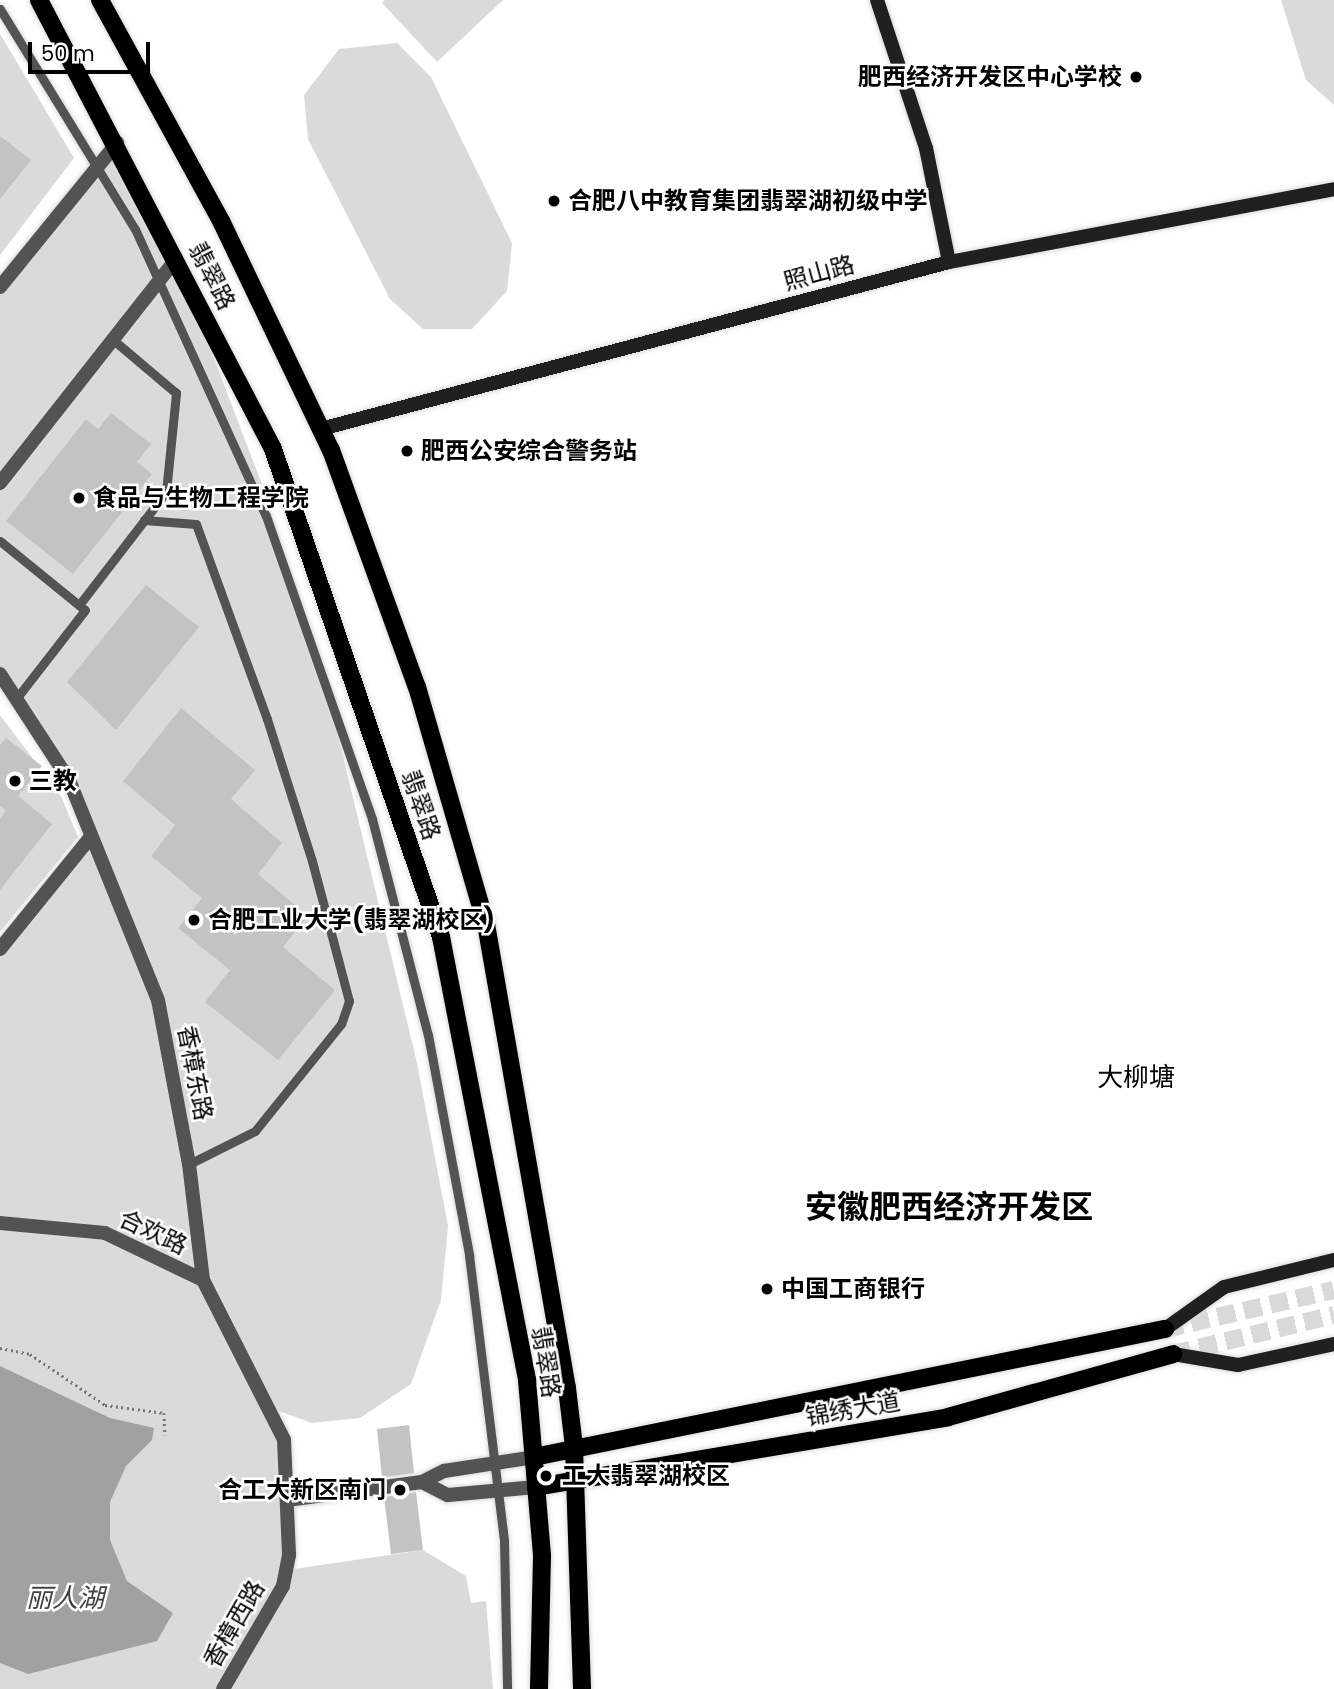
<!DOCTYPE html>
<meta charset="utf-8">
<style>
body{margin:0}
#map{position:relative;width:1334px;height:1689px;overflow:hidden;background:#fff;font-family:Poppins,"Noto Sans SC",sans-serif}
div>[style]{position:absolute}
.green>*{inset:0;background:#dadada}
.water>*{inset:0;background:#a1a1a1}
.building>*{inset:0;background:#c3c3c3}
.primary-tunnel>*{height:18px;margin-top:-9px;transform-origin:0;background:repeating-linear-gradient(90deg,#d9d9d9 0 18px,transparent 0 27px)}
.path>*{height:2.5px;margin-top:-1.25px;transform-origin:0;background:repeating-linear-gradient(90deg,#757575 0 2px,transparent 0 5.5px)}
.roads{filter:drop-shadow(0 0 2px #dbdbdb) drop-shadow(0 0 2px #dbdbdb)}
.lane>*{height:9px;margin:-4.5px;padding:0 4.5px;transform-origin:4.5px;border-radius:4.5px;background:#535353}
.street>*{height:14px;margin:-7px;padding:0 7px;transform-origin:7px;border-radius:7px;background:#535353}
.secondary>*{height:14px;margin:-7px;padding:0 7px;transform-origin:7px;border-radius:7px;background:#202020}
.primary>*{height:18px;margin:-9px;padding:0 9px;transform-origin:9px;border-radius:9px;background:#000}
.dots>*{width:19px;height:19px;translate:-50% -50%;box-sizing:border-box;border:4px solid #fff;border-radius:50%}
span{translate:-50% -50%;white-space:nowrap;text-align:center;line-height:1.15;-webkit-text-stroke:5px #fff;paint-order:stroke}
.poi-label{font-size:24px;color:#000;font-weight:700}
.right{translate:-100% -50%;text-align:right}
.left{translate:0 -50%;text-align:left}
.street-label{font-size:24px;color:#000}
.neighbourhood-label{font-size:26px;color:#000}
.water-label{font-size:26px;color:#424242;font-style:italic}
.district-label{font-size:32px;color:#000;font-weight:700}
.scale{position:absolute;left:28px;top:42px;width:122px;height:32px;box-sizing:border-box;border:4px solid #000;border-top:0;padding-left:9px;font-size:21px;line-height:24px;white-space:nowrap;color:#000;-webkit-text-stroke:5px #fff;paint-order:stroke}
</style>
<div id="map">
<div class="green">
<div style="clip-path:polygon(385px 0,503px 0,437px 62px,382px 3px)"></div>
<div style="clip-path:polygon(1281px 0,1334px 0,1334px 105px,1306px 80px)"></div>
<div style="clip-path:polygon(0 34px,74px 158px,0 255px)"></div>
<div style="clip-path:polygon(397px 43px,431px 77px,512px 243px,507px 291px,472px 329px,423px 329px,390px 299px,308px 139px,304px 95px,339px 49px)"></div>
<div style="clip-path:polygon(117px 143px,176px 259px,263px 487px,335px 723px,417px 1063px,448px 1226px,441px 1300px,411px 1384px,360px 1418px,312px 1423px,268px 1407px,282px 1454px,287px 1570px,423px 1550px,466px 1576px,471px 1603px,486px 1601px,493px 1689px,0 1689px,0 949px,90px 838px,69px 780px,0 674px,0 287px)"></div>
<div style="clip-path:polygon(0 715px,61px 796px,78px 837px,0 932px)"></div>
</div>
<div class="water">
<div style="clip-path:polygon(0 1366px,110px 1418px,154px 1428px,152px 1440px,126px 1466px,110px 1502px,110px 1540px,127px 1581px,173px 1613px,157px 1641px,28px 1674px,0 1663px)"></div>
</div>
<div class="building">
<div style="clip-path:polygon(0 136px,31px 160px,0 199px)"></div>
<div style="clip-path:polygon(111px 413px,151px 444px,137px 462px,152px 474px,73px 574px,6px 521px,86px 419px,98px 429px)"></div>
<div style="clip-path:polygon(146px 585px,199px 627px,116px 730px,67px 682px)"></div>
<div style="clip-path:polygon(181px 708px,255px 770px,231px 799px,282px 843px,258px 874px,308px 916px,283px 947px,335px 990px,278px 1060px,205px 1002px,230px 970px,178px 928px,202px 898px,151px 856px,175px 825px,123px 781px)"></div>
<div style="clip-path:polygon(6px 738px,42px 766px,18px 796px,52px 824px,0 890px,0 819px,6px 811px,0 806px,0 745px)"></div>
<div style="clip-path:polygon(409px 1425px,414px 1473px,382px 1478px,377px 1429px)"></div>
<div style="clip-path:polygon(416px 1492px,423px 1550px,391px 1554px,384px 1497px)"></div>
</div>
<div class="primary-tunnel">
<div style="left:1165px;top:1329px;width:173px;rotate:-13deg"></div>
<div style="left:1173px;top:1354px;width:166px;rotate:-13.6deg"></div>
</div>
<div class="path">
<div style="left:0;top:1348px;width:31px;rotate:11deg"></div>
<div style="left:30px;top:1354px;width:91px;rotate:34.2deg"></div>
<div style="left:105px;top:1405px;width:60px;rotate:7.7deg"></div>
<div style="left:164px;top:1413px;width:22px;rotate:87deg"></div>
</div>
<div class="roads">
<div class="lane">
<div style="left:0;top:9px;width:258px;rotate:58.5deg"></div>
<div style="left:135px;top:229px;width:315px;rotate:65.5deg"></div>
<div style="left:266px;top:516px;width:321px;rotate:70.7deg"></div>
<div style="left:372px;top:819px;width:223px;rotate:75.5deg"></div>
<div style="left:428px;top:1035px;width:224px;rotate:79.4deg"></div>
<div style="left:469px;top:1255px;width:288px;rotate:83deg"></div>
<div style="left:504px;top:1541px;width:148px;rotate:88.8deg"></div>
<div style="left:144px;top:520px;width:52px;rotate:4.4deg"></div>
<div style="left:196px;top:524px;width:208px;rotate:70deg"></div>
<div style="left:267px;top:719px;width:149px;rotate:72.4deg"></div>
<div style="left:312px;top:861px;width:145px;rotate:75.2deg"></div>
<div style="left:349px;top:1001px;width:24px;rotate:109deg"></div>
<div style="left:341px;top:1024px;width:137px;rotate:128.8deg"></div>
<div style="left:255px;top:1131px;width:74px;rotate:153.4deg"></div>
<div style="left:0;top:541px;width:109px;rotate:39.1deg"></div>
<div style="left:85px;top:610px;width:113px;rotate:127.8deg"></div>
<div style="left:79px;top:605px;width:143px;rotate:-52.4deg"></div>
<div style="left:166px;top:492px;width:100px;rotate:-84.2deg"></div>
<div style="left:176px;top:393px;width:84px;rotate:-139.8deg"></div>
</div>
<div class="street">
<div style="left:0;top:287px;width:186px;rotate:-50.9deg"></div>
<div style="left:0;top:483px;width:285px;rotate:-51.8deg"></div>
<div style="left:0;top:674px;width:126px;rotate:56.9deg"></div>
<div style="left:69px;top:780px;width:237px;rotate:68deg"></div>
<div style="left:158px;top:1000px;width:167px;rotate:79.3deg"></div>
<div style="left:189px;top:1164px;width:117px;rotate:83.1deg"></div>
<div style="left:203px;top:1280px;width:179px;rotate:63.1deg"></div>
<div style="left:284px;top:1440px;width:115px;rotate:87.5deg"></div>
<div style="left:289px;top:1555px;width:32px;rotate:101deg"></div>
<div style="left:283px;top:1586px;width:119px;rotate:120.2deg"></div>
<div style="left:0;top:949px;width:143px;rotate:-51deg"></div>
<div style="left:0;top:1223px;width:105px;rotate:5.4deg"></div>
<div style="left:105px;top:1233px;width:109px;rotate:25.6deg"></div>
<div style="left:422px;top:1482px;width:29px;rotate:27deg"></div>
<div style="left:448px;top:1495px;width:88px;rotate:-5.2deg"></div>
<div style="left:287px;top:1500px;width:136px;rotate:-7.6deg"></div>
<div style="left:422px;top:1482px;width:25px;rotate:-27deg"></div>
<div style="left:444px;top:1471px;width:91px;rotate:-8.8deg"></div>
</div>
<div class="secondary">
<div style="left:877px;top:0;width:156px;rotate:71.7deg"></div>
<div style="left:926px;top:148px;width:116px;rotate:78.6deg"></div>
<div style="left:321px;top:429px;width:650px;rotate:-14.89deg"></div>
<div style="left:949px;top:262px;width:392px;rotate:-10.7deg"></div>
<div style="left:1165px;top:1329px;width:72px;rotate:-35.4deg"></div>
<div style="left:1224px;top:1287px;width:113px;rotate:-13.8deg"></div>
<div style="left:1173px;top:1354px;width:66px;rotate:9.6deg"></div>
<div style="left:1238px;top:1365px;width:98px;rotate:-12.3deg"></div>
</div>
<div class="primary">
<div style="left:39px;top:0;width:506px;rotate:62.47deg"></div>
<div style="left:273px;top:449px;width:516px;rotate:71deg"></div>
<div style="left:441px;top:937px;width:451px;rotate:79deg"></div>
<div style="left:527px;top:1380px;width:177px;rotate:85.1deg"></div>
<div style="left:542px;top:1556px;width:133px;rotate:91.3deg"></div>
<div style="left:100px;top:0;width:254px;rotate:61.3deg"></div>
<div style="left:222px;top:223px;width:252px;rotate:64.4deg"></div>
<div style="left:331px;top:450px;width:252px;rotate:70.1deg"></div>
<div style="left:417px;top:687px;width:247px;rotate:73.8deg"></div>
<div style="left:486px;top:924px;width:471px;rotate:80.1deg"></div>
<div style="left:567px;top:1388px;width:59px;rotate:83.2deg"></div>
<div style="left:574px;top:1447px;width:242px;rotate:88.1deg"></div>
<div style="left:534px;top:1457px;width:644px;rotate:-11.47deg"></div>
<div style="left:536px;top:1487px;width:418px;rotate:-9.6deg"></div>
<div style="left:948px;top:1417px;width:234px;rotate:-15.6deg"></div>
</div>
</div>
<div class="dots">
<div style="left:1136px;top:77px;background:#000"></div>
<div style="left:554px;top:201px;background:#000"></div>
<div style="left:407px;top:451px;background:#000"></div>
<div style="left:79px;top:498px;background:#000"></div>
<div style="left:15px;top:781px;background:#000"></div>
<div style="left:194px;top:920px;background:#000"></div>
<div style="left:767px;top:1289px;background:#000"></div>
<div style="left:546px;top:1476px;background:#000"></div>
<div style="left:400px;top:1490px;background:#000"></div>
</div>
<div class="poi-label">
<span class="right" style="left:1122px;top:77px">肥西经济开发区中心学校</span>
<span class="left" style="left:568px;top:201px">合肥八中教育集团翡翠湖初级中学</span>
<span class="left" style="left:421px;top:451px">肥西公安综合警务站</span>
<span class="left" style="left:93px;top:498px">食品与生物工程学院</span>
<span class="left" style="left:29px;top:781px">三教</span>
<span class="left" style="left:208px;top:920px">合肥工业大学(翡翠湖校区)</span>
<span class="left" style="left:781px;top:1289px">中国工商银行</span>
<span class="left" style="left:562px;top:1476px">工大翡翠湖校区</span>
<span class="right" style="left:386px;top:1490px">合工大新区南门</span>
</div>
<div class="street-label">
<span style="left:819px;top:273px;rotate:-15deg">照山路</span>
<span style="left:212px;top:276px;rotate:63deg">翡翠路</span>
<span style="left:421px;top:805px;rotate:71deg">翡翠路</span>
<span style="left:195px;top:1073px;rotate:79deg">香樟东路</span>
<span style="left:153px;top:1232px;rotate:25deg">合欢路</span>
<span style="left:546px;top:1362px;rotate:81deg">翡翠路</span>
<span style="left:853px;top:1409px;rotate:-10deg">锦绣大道</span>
<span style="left:234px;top:1624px;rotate:-60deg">香樟西路</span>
</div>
<div class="neighbourhood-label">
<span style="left:1136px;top:1078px">大柳塘</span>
</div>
<div class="water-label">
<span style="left:65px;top:1599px">丽人湖</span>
</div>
<div class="district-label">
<span style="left:949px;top:1207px">安徽肥西经济开发区</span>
</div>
<div class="scale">50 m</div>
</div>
